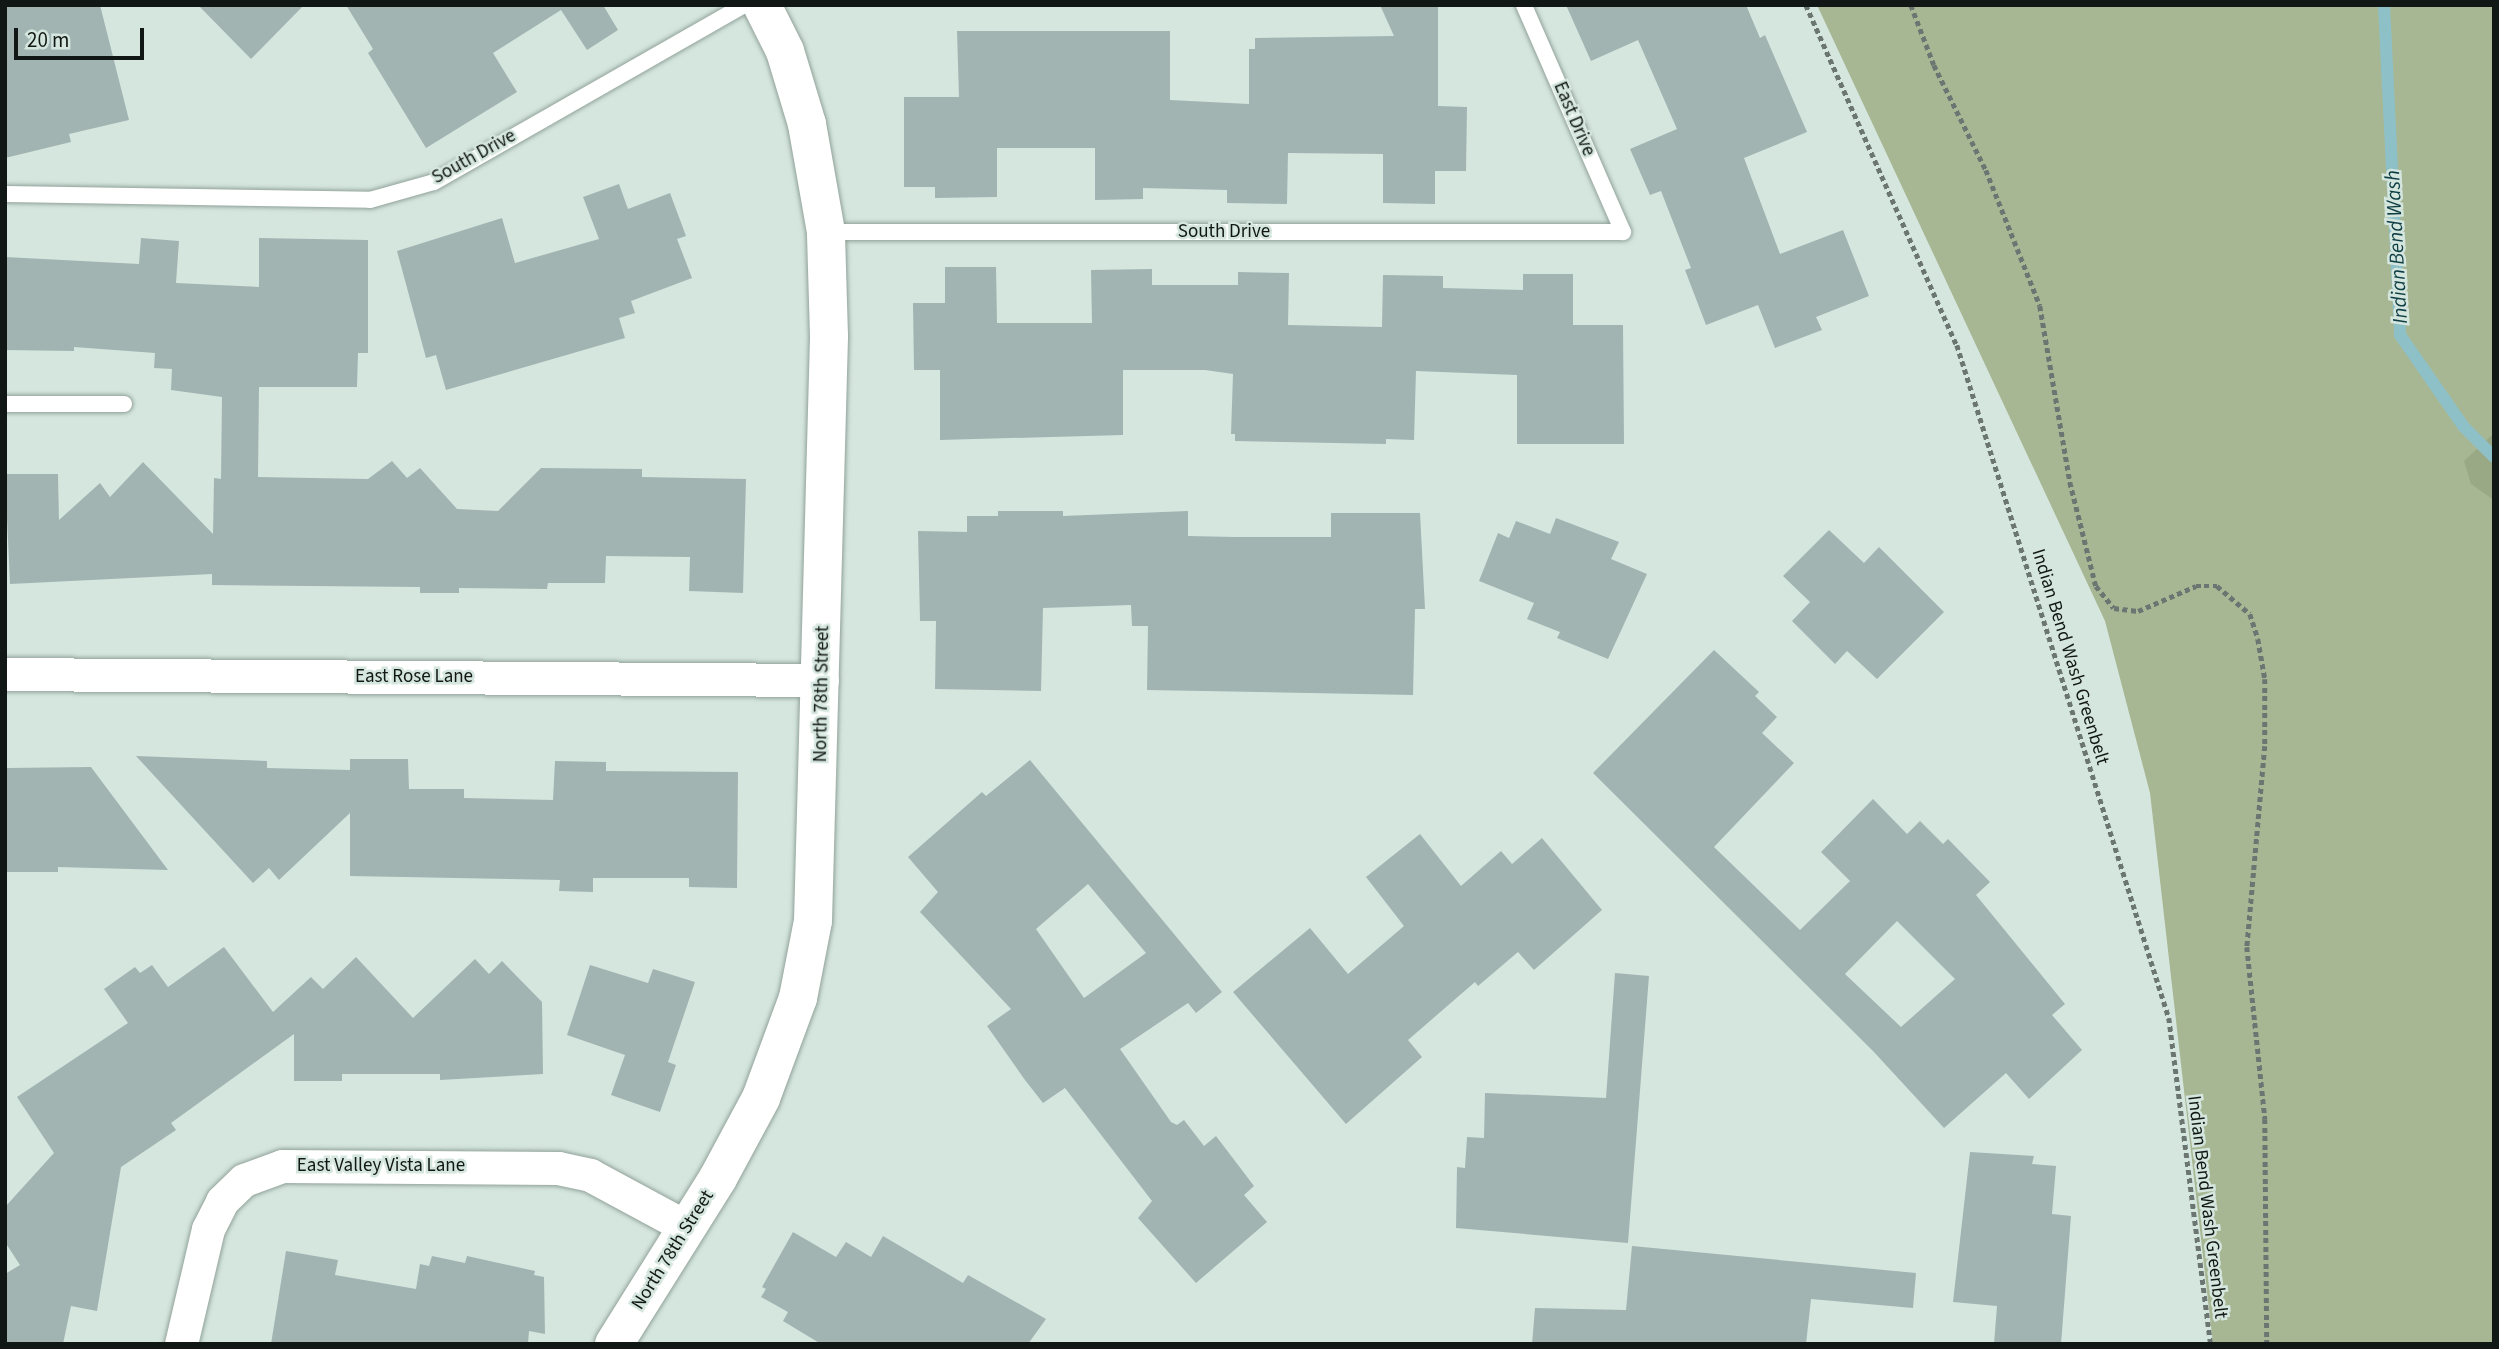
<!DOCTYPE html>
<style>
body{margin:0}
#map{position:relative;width:2499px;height:1349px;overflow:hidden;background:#d5e6df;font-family:"Source Sans 3",sans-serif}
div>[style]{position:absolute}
.green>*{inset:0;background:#a8b793}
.forest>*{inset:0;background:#9aa985}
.stream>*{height:12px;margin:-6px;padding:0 6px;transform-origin:6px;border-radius:6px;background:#8ec0c8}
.building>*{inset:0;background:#a2b4b2}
.path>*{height:4.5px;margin-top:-2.25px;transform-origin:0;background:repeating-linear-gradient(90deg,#6b7672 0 5px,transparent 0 8.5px)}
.roads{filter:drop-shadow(0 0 2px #91a29a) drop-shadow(0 0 2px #91a29a)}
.service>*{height:16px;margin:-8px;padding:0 8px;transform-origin:8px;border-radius:8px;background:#fff}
.minor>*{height:33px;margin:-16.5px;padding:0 16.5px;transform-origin:16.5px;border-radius:16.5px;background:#fff}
.tertiary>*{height:38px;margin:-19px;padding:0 19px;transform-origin:19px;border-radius:19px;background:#fff}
span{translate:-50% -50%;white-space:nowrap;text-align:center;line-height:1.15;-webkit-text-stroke:5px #d5e6df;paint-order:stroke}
.street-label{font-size:19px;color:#111714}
.water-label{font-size:21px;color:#0e3e44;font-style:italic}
.frame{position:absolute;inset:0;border:7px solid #111714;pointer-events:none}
.scale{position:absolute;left:14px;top:28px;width:130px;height:32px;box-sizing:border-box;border:4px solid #111714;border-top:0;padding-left:9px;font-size:21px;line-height:24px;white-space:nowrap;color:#111714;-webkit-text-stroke:5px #d5e6df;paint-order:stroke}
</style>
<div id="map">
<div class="green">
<div style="clip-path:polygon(1817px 5px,2494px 5px,2494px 1344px,2213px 1344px,2150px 793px,2105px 621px)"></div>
</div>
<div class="forest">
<div style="clip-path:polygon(2494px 433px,2494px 500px,2471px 484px,2464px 461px)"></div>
</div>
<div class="stream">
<div style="left:2384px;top:5px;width:330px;rotate:87.2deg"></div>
<div style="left:2400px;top:335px;width:112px;rotate:55.2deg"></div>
<div style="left:2464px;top:427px;width:42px;rotate:45deg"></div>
</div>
<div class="building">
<div style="clip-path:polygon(5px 5px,100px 5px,129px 120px,69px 134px,71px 142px,5px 158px)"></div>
<div style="clip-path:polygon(198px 5px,304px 5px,251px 59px)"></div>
<div style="clip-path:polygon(346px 5px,603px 5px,618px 30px,587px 50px,561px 10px,493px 53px,517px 92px,426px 148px,368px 53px,373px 49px)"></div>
<div style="clip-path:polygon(1380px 5px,1438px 5px,1438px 106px,1467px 107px,1466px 171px,1435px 171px,1435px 204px,1383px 203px,1383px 154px,1288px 153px,1287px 204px,1227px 203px,1227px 190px,1143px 188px,1143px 199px,1095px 200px,1095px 148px,997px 148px,997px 197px,935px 198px,935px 187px,904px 187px,904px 97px,959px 97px,957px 31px,1170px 31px,1170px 100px,1249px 104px,1249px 49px,1255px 49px,1255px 38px,1394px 36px)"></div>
<div style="clip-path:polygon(1566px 5px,1746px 5px,1760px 38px,1765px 35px,1807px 132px,1744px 158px,1780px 254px,1843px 230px,1869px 296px,1816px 317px,1822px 330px,1775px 348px,1758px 305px,1706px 325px,1685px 270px,1691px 268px,1661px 191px,1650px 195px,1630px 149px,1677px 129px,1638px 40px,1591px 61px)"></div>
<div style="clip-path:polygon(619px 184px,628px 209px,670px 193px,686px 236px,677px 239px,692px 278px,631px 301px,635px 313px,619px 318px,625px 338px,446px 390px,436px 355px,426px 358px,397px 251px,502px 218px,515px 263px,599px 239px,583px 197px)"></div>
<div style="clip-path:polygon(141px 238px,179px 241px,176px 283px,259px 287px,259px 238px,368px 240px,368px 353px,358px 353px,357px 387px,259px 387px,258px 477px,368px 479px,392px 461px,407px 478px,420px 468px,457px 509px,498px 511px,541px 468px,642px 469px,642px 477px,746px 479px,743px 593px,689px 591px,690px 557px,606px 556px,605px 583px,548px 583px,547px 589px,459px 588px,459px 593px,420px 593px,420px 587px,212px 585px,212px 574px,10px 584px,5px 474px,58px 474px,59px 520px,100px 483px,110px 497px,143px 462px,213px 534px,214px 478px,221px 479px,222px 397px,171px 390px,172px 369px,154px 368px,155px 353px,74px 347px,74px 351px,5px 350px,5px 257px,139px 264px)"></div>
<div style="clip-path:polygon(945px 267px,996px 267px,997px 323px,1092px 323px,1091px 270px,1152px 269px,1152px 285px,1238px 285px,1238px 272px,1289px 273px,1288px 325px,1382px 327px,1383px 275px,1443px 276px,1443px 288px,1523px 290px,1523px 274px,1573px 274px,1573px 325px,1623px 325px,1624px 444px,1517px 444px,1517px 375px,1416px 371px,1414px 440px,1386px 439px,1386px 444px,1235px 441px,1235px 434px,1231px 434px,1233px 374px,1205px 370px,1123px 370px,1123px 435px,940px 440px,940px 370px,914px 370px,913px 303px,945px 303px)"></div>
<div style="clip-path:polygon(998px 511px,1063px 511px,1063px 516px,1188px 511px,1188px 536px,1235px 537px,1331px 537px,1331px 513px,1420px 513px,1425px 609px,1415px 609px,1413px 695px,1147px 690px,1148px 626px,1132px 626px,1131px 605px,1043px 608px,1041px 691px,935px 689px,936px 621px,920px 621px,918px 531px,967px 532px,967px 516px,998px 516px)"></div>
<div style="clip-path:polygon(1556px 518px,1619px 542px,1611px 559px,1647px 574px,1608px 659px,1557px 638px,1560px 632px,1527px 619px,1534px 603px,1479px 581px,1498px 533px,1509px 538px,1516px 521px,1550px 534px)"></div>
<div style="clip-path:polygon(1829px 530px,1864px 563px,1879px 547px,1944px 612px,1877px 679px,1847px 651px,1835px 664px,1792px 621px,1810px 602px,1783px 576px)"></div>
<div style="clip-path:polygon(evenodd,1714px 650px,1759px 692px,1755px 696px,1777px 717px,1762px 733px,1794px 763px,1714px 847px,1800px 930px,1850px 881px,1821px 852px,1873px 799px,1907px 834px,1920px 821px,1943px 844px,1948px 839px,1990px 882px,1976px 895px,2065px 1004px,2052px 1015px,2082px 1050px,2029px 1099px,2006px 1073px,1944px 1128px,1873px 1051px,1593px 773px,1714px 650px,1897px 921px,1955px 979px,1901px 1027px,1845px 974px,1897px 921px)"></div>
<div style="clip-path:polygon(136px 756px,267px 761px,267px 768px,350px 770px,350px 759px,408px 759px,409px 789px,464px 789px,464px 798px,553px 800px,555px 761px,606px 762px,606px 771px,738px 772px,737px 888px,689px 887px,689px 878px,593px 878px,593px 892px,559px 891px,560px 880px,350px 876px,350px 813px,279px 880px,269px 868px,253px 883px)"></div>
<div style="clip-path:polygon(evenodd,1030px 760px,1222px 992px,1196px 1013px,1188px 1003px,1120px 1049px,1171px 1122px,1177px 1125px,1184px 1120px,1204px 1146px,1216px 1136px,1254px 1186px,1244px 1195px,1267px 1222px,1196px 1283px,1138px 1218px,1152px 1201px,1065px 1088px,1043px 1103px,1025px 1080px,987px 1026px,1011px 1009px,920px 912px,938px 892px,908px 857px,982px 792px,986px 796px,1030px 760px,1088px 884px,1146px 953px,1084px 998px,1036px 929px,1088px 884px)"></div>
<div style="clip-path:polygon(91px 767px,168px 870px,58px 867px,58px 872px,5px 872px,7px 768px)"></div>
<div style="clip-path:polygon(1420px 834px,1461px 886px,1501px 851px,1512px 864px,1542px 838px,1602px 910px,1534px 970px,1518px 952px,1478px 986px,1475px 982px,1408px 1040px,1422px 1057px,1346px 1124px,1233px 992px,1310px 928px,1348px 974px,1404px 926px,1366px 877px)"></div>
<div style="clip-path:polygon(224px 947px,273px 1012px,311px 977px,323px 989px,356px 957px,413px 1018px,475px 959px,489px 974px,502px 961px,542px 1002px,543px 1074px,440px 1080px,440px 1074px,342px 1074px,342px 1081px,294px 1081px,294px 1034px,171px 1123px,176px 1130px,121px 1167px,97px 1311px,71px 1306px,63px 1344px,5px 1344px,5px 1274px,20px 1265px,5px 1242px,5px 1207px,54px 1153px,17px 1097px,128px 1023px,104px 989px,135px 967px,140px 973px,152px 965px,168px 987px)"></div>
<div style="clip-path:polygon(590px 965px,648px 983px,653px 969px,695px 982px,668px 1062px,676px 1065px,660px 1112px,611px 1095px,625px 1055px,567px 1035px)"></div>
<div style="clip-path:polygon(1615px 973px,1649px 976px,1628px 1243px,1456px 1228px,1457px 1167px,1465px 1168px,1467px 1137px,1484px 1138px,1485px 1093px,1606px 1098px)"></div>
<div style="clip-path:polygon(1970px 1152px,2034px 1156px,2032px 1164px,2056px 1166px,2052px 1214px,2071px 1216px,2061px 1344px,1994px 1344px,1997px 1306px,1953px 1302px)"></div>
<div style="clip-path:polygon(793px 1232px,836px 1257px,846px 1242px,871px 1257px,883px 1236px,963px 1283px,968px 1275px,1046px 1319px,1028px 1344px,821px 1344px,783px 1321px,788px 1312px,761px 1297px,766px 1289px,762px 1287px)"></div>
<div style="clip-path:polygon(1632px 1246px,1916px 1273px,1913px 1308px,1811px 1299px,1806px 1344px,1532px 1344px,1535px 1308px,1626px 1310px)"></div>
<div style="clip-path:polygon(286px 1251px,338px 1260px,335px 1275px,416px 1289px,420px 1264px,429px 1266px,432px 1256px,465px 1263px,467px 1256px,535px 1271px,534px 1275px,544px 1277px,545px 1334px,529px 1331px,528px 1344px,271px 1344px)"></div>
</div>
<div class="path">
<div style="left:1806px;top:5px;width:372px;rotate:66.1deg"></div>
<div style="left:1957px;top:345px;width:706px;rotate:72.52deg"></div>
<div style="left:2169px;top:1018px;width:329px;rotate:82.7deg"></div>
<div style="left:1911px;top:5px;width:64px;rotate:69deg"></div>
<div style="left:1934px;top:65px;width:117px;rotate:63.7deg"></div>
<div style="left:1986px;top:170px;width:146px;rotate:68.3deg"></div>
<div style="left:2040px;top:306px;width:179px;rotate:80.3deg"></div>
<div style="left:2070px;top:482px;width:107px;rotate:76deg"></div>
<div style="left:2096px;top:586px;width:28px;rotate:51deg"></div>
<div style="left:2114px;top:608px;width:24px;rotate:7deg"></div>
<div style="left:2138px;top:611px;width:63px;rotate:-23.3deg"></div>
<div style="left:2196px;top:586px;width:21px"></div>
<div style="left:2217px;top:586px;width:43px;rotate:40.3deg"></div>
<div style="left:2250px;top:614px;width:26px;rotate:72deg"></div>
<div style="left:2258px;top:639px;width:41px;rotate:80.1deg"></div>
<div style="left:2265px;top:679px;width:67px;rotate:90deg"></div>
<div style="left:2265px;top:746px;width:202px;rotate:95.1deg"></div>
<div style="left:2247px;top:947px;width:173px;rotate:84deg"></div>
<div style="left:2265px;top:1119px;width:225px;rotate:89.5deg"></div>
</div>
<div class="roads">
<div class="service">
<div style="left:5px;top:194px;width:365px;rotate:0.9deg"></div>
<div style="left:370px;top:200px;width:66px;rotate:-15.7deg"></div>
<div style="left:434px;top:182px;width:357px;rotate:-29.7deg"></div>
<div style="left:826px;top:232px;width:797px"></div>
<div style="left:1623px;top:232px;width:248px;rotate:-113.6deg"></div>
<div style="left:5px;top:404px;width:119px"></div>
</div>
<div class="minor">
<div style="left:5px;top:674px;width:817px;rotate:0.42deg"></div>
<div style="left:181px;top:1344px;width:118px;rotate:-76.8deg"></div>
<div style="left:208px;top:1229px;width:31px;rotate:-63deg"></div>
<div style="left:222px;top:1201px;width:30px;rotate:-44deg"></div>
<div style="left:244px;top:1180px;width:40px;rotate:-20.2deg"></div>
<div style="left:282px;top:1166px;width:276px;rotate:0.4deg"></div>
<div style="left:558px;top:1168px;width:33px;rotate:12deg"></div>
<div style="left:590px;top:1175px;width:109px;rotate:28.4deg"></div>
</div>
<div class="tertiary">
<div style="left:614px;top:1344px;width:196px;rotate:-57.9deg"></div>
<div style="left:718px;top:1178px;width:91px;rotate:-61.7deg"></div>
<div style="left:761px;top:1098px;width:107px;rotate:-69.7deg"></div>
<div style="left:798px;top:998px;width:78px;rotate:-79deg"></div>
<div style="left:813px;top:921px;width:585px;rotate:-88.43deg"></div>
<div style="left:829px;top:336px;width:104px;rotate:-91.7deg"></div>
<div style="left:826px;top:232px;width:110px;rotate:-100deg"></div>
<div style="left:807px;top:124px;width:76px;rotate:-106.8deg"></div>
<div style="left:785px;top:51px;width:51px;rotate:-116.6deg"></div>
</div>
</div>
<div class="street-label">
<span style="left:1574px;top:119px;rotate:67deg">East Drive</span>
<span style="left:474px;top:157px;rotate:-29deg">South Drive</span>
<span style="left:1224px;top:232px">South Drive</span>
<span style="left:2070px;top:657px;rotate:73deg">Indian Bend Wash Greenbelt</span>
<span style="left:414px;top:677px">East Rose Lane</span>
<span style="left:822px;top:694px;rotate:-89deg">North 78th Street</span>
<span style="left:381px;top:1166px">East Valley Vista Lane</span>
<span style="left:2207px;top:1207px;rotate:83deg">Indian Bend Wash Greenbelt</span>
<span style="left:673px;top:1250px;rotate:-58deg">North 78th Street</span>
</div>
<div class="water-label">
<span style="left:2396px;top:247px;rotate:-93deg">Indian Bend Wash</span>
</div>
<div class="frame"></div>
<div class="scale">20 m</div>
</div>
